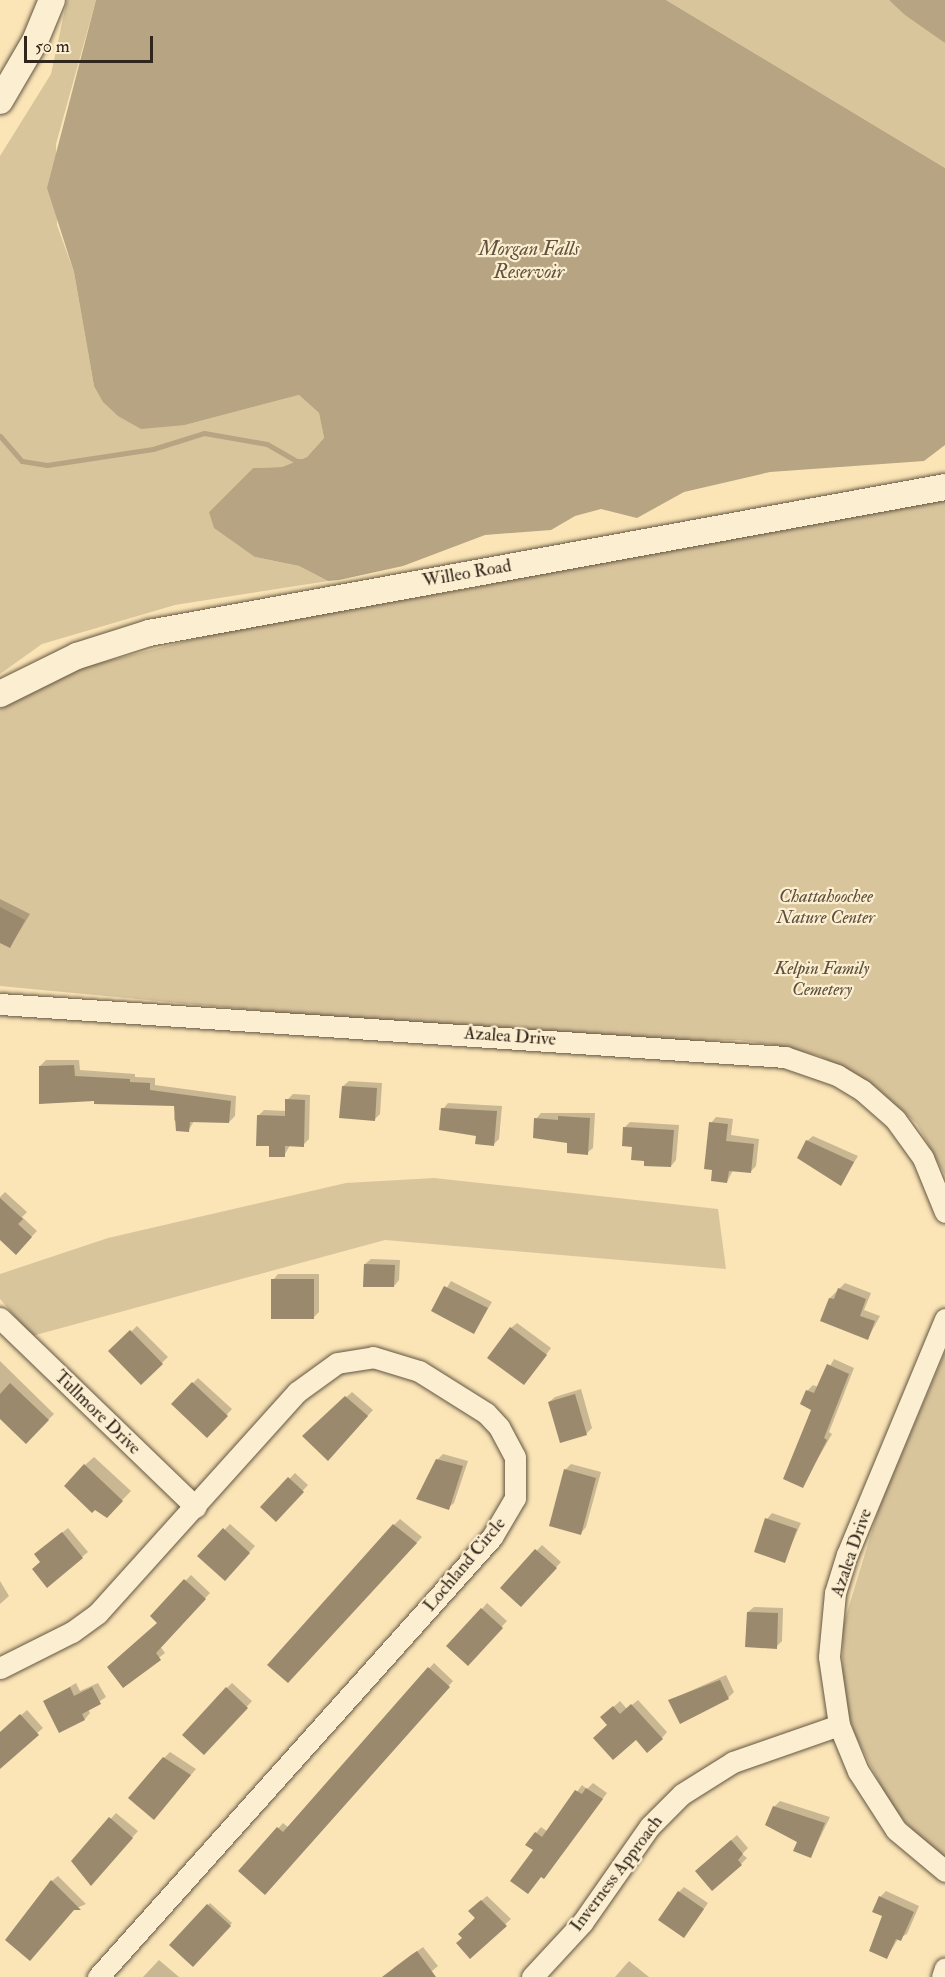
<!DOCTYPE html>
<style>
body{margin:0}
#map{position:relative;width:945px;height:1977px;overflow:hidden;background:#fbe5b7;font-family:"IM FELL Double Pica",serif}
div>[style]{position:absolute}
.green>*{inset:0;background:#d9c59c}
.water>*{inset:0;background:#b6a482}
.shadow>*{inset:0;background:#0003}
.stream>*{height:5px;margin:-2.5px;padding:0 2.5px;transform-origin:2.5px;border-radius:2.5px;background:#b6a482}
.building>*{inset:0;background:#9a896c}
.roads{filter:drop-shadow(0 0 2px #645642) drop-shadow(0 0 2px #645642)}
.minor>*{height:21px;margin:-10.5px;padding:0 10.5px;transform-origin:10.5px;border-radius:10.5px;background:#fceed0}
.tertiary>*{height:26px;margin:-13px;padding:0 13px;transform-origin:13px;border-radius:13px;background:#fceed0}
span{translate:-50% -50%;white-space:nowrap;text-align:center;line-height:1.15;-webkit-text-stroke:4.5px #fceed0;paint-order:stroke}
.street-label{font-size:18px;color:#31261b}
.park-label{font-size:18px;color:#5b4e3b;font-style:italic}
.water-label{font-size:20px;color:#60523f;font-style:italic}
.scale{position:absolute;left:24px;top:36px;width:129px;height:27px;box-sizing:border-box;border:3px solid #31261b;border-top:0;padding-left:8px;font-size:18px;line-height:21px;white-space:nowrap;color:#31261b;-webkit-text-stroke:4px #fceed0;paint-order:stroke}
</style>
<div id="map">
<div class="green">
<div style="clip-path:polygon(67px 0,96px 0,56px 144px,57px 225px,74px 272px,94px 386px,185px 425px,299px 395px,319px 413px,324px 438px,307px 457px,282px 467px,253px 468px,209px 512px,255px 557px,299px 566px,328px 581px,175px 605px,42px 644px,0 674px,0 156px,51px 74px)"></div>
<div style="clip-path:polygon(666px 0,889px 0,945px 43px,945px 168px)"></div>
<div style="clip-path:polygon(945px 488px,945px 1175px,917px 1124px,876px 1087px,820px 1056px,780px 1046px,739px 1040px,599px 1043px,0 986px,0 709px,72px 670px,238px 628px,466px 589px)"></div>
<div style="clip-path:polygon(434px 1178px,718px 1209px,726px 1269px,385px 1240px,32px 1336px,0 1299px,0 1274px,108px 1238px,346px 1183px)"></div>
<div style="clip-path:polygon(945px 1352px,945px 1866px,891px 1806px,854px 1732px,842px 1692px,843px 1626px,879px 1508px)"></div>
</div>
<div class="water">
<div style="clip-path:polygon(96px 0,666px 0,945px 168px,945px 445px,924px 461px,770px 472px,684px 492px,637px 518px,601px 509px,575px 516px,551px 530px,485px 535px,403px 566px,339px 580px,328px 581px,299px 566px,255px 557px,214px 528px,209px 512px,253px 468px,282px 467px,307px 457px,324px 438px,319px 413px,299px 395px,185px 425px,141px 429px,118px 416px,103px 402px,94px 386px,74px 272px,47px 188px)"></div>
<div style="clip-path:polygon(889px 0,945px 0,945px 43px,905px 15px)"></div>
</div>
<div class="shadow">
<div style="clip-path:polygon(0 899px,30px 914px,10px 947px,0 941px)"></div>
<div style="clip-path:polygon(46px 1060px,79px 1060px,80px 1070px,135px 1074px,135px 1077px,155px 1078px,155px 1085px,236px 1096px,235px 1116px,229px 1122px,194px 1121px,188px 1131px,174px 1120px,175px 1105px,96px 1099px,40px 1066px)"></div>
<div style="clip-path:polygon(349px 1081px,382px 1083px,380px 1114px,374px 1120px,343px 1086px)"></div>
<div style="clip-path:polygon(293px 1094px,310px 1095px,309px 1139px,303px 1145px,290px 1145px,284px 1156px,271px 1145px,259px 1115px,264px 1110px,287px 1111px,287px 1100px)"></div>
<div style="clip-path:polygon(448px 1103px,502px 1106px,499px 1139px,493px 1145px,477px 1135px,443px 1109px)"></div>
<div style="clip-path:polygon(541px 1113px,595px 1113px,593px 1148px,587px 1153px,569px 1142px,536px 1119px)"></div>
<div style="clip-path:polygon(716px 1117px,733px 1119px,731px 1135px,759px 1139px,756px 1166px,750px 1172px,733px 1170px,727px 1182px,713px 1168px,711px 1123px)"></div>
<div style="clip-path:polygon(630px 1122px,679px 1125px,676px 1160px,671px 1166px,646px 1160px,625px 1127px)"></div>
<div style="clip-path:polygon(813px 1136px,858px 1156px,841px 1184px,807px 1141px)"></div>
<div style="clip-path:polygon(5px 1192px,27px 1212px,22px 1217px,37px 1231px,16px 1253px,0 1238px,0 1197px)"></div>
<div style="clip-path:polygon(371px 1259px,400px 1260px,399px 1280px,394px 1286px,365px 1264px)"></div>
<div style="clip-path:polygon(278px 1274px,319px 1274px,319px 1312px,313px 1318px,273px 1280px)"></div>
<div style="clip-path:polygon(451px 1281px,492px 1302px,474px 1332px,433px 1310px)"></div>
<div style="clip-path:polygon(845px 1283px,871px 1293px,864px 1310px,880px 1316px,868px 1338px,830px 1298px)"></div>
<div style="clip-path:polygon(517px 1323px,551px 1348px,529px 1378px,511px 1328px)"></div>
<div style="clip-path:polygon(137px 1326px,168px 1357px,141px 1383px,111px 1351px)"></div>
<div style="clip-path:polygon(834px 1359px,854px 1368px,829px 1432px,832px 1434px,802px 1486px,813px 1409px,807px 1391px,813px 1385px,818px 1387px)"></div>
<div style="clip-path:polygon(0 1361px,54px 1414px,26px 1442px,0 1417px)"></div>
<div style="clip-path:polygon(198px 1378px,232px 1409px,207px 1436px,173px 1404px)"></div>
<div style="clip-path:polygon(581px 1389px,592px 1428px,586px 1434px,549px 1402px,555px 1397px)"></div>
<div style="clip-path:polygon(352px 1392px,373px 1410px,334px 1453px,304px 1436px)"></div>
<div style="clip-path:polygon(443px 1454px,468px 1461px,454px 1503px,448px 1508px,437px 1460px)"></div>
<div style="clip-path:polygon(94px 1457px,131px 1491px,107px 1516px,85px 1465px)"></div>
<div style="clip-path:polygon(571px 1464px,601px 1472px,586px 1527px,581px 1533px,565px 1470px)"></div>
<div style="clip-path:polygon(295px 1473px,308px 1485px,276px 1520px,262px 1507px)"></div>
<div style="clip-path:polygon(772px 1513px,801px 1523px,784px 1561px,767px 1519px)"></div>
<div style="clip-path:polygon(400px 1519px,422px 1537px,288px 1681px,394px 1525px)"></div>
<div style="clip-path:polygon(230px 1524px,255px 1546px,231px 1573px,200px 1556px)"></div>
<div style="clip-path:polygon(68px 1528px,88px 1552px,82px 1557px,42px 1561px,42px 1549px)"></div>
<div style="clip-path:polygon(542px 1545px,561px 1562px,527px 1599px,502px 1588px)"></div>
<div style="clip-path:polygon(191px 1575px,210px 1593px,160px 1646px,165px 1653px,123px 1686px,159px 1622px,152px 1616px)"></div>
<div style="clip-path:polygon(0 1581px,9px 1596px,0 1604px)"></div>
<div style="clip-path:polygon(487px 1603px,507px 1621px,473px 1658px,482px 1609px)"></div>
<div style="clip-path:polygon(754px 1607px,783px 1608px,782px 1641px,776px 1647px,748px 1612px)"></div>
<div style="clip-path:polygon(434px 1663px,453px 1681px,270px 1888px,240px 1871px,283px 1823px,289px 1828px)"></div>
<div style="clip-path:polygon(726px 1675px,734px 1692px,728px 1698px,670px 1700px)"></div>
<div style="clip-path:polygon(76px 1683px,80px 1691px,98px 1683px,106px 1697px,88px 1709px,90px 1713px,85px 1719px,59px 1731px,45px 1702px)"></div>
<div style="clip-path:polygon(232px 1683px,252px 1701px,210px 1747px,227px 1688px)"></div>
<div style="clip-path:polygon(638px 1700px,667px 1732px,662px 1738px,636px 1738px,608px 1712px,620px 1701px,627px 1709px)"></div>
<div style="clip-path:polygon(27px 1710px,43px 1728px,0 1766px,0 1734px)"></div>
<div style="clip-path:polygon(170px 1752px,196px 1769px,159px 1812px,164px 1758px)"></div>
<div style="clip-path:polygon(593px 1783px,607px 1793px,544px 1877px,535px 1850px,527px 1844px,541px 1827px,548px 1832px,582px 1785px,587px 1789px)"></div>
<div style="clip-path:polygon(780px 1801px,830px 1817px,811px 1856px,774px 1807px)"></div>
<div style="clip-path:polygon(116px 1813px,138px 1831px,96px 1878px,73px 1861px)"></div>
<div style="clip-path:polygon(737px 1835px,748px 1848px,742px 1854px,747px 1858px,741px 1864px,702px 1866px)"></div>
<div style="clip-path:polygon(58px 1876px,86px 1904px,7px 1939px,52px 1881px)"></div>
<div style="clip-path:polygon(684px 1887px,708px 1903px,689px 1930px,679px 1892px)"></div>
<div style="clip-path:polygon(886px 1891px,919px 1906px,907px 1934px,898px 1939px,887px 1957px,880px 1897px)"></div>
<div style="clip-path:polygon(487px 1896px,511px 1919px,470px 1956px,476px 1905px)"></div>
<div style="clip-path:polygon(210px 1903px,232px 1923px,193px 1965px,171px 1945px)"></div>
<div style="clip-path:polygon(423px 1947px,438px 1966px,432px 1971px,425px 1977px,391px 1977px,394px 1968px)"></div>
<div style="clip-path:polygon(159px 1960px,179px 1977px,143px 1977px)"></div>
<div style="clip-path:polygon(629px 1961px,649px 1977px,615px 1977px)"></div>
</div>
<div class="stream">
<div style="left:0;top:436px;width:33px;rotate:49deg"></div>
<div style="left:22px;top:461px;width:25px;rotate:9deg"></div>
<div style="left:47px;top:465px;width:107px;rotate:-8.6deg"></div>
<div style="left:153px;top:449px;width:53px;rotate:-17.4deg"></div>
<div style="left:204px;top:433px;width:64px;rotate:9.9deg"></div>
<div style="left:267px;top:444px;width:34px;rotate:30deg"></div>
<div style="left:297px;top:461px;width:6px"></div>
</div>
<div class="building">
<div style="clip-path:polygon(0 907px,25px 920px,10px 948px,0 943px)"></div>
<div style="clip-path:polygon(74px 1065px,75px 1076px,130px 1079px,130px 1082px,150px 1083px,150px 1090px,231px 1101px,229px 1123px,190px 1122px,189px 1132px,176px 1131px,174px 1106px,94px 1104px,94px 1101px,39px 1104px,39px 1066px)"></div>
<div style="clip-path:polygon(342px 1086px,377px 1088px,375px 1121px,339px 1118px)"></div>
<div style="clip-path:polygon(285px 1099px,305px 1100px,304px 1147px,285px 1146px,285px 1157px,269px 1157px,269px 1146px,256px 1146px,257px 1115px,285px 1116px)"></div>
<div style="clip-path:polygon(441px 1108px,497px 1111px,494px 1146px,475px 1144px,476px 1136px,439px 1130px)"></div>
<div style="clip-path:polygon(558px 1116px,590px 1118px,588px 1155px,567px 1153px,567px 1143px,533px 1138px,534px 1118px,558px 1120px)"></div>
<div style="clip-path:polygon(709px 1122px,728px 1124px,726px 1141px,754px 1144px,751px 1173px,729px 1171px,727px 1183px,711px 1181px,712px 1170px,704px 1169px)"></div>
<div style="clip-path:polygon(623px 1127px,674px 1130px,671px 1167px,644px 1166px,644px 1161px,631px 1160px,632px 1147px,622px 1146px)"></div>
<div style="clip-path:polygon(806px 1140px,854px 1162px,841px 1186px,797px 1158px)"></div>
<div style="clip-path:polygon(0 1198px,23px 1219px,18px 1224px,32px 1237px,16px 1255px,0 1240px)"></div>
<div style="clip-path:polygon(364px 1264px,395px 1265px,394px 1287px,363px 1287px)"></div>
<div style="clip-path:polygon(271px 1279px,314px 1279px,314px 1319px,271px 1319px)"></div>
<div style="clip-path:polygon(444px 1286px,488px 1308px,474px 1334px,431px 1311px)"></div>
<div style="clip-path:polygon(838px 1288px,866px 1299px,860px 1316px,875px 1321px,868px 1340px,820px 1321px,829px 1298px,834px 1299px)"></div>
<div style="clip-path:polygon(510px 1327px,547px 1355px,524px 1385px,487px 1358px)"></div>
<div style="clip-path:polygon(130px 1330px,163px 1364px,141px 1385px,108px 1351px)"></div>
<div style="clip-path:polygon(827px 1364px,849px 1374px,824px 1438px,827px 1440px,803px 1488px,783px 1479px,811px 1410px,800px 1404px,806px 1390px,814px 1393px)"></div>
<div style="clip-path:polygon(192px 1382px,228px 1416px,207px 1438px,171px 1404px)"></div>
<div style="clip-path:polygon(10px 1383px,49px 1420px,26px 1444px,0 1419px,0 1394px)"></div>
<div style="clip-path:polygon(575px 1394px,587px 1435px,560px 1443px,548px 1402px)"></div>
<div style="clip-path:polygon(345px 1396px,368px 1416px,328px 1461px,302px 1436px)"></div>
<div style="clip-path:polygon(436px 1459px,463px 1466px,449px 1510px,416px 1499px)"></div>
<div style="clip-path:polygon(84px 1464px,123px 1501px,107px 1518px,95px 1510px,92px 1513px,64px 1486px)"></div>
<div style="clip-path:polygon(564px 1469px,596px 1478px,581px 1535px,549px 1526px)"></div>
<div style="clip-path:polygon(288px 1477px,304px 1492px,276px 1522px,260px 1507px)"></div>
<div style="clip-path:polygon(765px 1518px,797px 1529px,785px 1563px,754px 1552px)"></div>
<div style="clip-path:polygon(393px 1524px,417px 1543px,288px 1683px,267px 1665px)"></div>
<div style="clip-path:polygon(223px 1528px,250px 1553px,225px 1581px,197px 1556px)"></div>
<div style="clip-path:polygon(62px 1532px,83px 1558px,47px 1588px,32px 1569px,40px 1562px,34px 1554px)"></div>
<div style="clip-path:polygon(535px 1549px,557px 1568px,521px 1607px,500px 1588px)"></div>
<div style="clip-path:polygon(184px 1579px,206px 1599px,156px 1653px,161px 1660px,123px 1688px,107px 1667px,157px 1623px,150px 1616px)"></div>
<div style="clip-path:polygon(481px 1608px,503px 1628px,468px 1666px,446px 1646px)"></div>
<div style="clip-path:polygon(747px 1612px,778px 1613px,777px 1649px,745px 1647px)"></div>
<div style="clip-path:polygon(428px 1667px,450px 1687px,265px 1895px,238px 1871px,277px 1827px,283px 1832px)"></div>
<div style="clip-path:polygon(720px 1680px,729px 1699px,680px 1724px,668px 1700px)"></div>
<div style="clip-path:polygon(70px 1687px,74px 1696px,92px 1687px,101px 1704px,82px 1714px,85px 1720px,59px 1733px,43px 1701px)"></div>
<div style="clip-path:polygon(226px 1687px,248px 1708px,204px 1755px,182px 1735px)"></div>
<div style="clip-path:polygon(631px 1704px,663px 1739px,647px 1753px,636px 1740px,613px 1760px,593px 1738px,607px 1725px,600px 1717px,613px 1706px,620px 1714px)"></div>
<div style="clip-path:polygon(20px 1714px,39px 1735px,0 1769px,0 1732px)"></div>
<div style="clip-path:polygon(163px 1757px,191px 1775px,154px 1820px,128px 1798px)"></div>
<div style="clip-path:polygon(586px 1788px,603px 1799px,544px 1879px,541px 1877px,528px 1894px,510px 1881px,533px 1850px,525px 1845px,535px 1832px,542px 1837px,575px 1790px,582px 1794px)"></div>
<div style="clip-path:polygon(773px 1806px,825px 1823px,811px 1858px,793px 1851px,797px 1842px,765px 1825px)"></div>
<div style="clip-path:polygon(109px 1817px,133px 1838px,91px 1886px,71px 1861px)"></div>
<div style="clip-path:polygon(731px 1840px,743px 1854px,738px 1860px,742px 1865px,712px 1891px,695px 1871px)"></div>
<div style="clip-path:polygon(51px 1880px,81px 1910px,74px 1910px,30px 1961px,5px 1940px)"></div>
<div style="clip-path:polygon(678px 1891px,704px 1909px,684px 1938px,658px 1920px)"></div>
<div style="clip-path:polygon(879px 1896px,914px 1912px,901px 1941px,896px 1939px,887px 1959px,869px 1951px,882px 1916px,872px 1912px)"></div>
<div style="clip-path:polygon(481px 1900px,507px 1926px,470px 1959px,456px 1943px,462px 1938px,458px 1934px,475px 1918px,468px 1911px)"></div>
<div style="clip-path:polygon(207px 1904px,231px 1926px,193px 1967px,169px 1945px)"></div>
<div style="clip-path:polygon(417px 1951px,436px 1977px,382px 1977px,411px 1955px)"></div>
</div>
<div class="roads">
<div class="minor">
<div style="left:0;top:1004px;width:787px;rotate:3.86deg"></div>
<div style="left:785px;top:1057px;width:55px;rotate:19.1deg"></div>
<div style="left:837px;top:1075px;width:29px;rotate:31deg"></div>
<div style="left:862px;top:1090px;width:44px;rotate:41.3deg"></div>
<div style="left:895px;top:1119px;width:48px;rotate:54.3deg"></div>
<div style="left:923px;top:1158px;width:58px;rotate:67.8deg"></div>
<div style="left:0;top:1318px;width:272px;rotate:44deg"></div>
<div style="left:945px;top:1319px;width:255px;rotate:112.6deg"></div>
<div style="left:847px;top:1554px;width:41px;rotate:107.1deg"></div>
<div style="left:835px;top:1593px;width:64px;rotate:95.4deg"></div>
<div style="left:829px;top:1657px;width:69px;rotate:81.6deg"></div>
<div style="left:839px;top:1725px;width:50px;rotate:67.6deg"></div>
<div style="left:858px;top:1771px;width:70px;rotate:57.2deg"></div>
<div style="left:896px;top:1830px;width:64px;rotate:39.9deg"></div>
<div style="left:0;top:1668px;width:80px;rotate:-26.6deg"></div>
<div style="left:72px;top:1632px;width:32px;rotate:-36deg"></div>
<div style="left:98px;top:1613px;width:297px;rotate:-48deg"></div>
<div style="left:297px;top:1392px;width:49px;rotate:-35.9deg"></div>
<div style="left:337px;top:1363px;width:36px;rotate:-9deg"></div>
<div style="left:373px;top:1357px;width:48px;rotate:16.9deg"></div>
<div style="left:419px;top:1371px;width:79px;rotate:32.1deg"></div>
<div style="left:486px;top:1413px;width:19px;rotate:47deg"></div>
<div style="left:499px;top:1427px;width:34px;rotate:62deg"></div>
<div style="left:515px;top:1457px;width:41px;rotate:90deg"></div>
<div style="left:515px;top:1498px;width:45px;rotate:120.5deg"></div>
<div style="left:492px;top:1537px;width:591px;rotate:131.84deg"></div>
<div style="left:532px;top:1977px;width:74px;rotate:-47.2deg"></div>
<div style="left:582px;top:1923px;width:118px;rotate:-55deg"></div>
<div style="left:650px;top:1826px;width:45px;rotate:-45deg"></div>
<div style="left:682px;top:1794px;width:60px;rotate:-32.1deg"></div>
<div style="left:733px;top:1762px;width:112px;rotate:-19.2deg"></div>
<div style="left:942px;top:1977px;width:9px;rotate:-72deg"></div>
</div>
<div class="tertiary">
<div style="left:0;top:101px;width:69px;rotate:-59.7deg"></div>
<div style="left:35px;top:41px;width:44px;rotate:-67.5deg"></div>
<div style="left:0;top:694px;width:86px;rotate:-26.3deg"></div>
<div style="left:77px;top:656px;width:76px;rotate:-17.7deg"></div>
<div style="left:149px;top:633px;width:809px;rotate:-10.39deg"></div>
</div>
</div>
<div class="street-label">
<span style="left:467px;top:574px;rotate:-10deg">Willeo Road</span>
<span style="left:510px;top:1037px;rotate:4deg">Azalea Drive</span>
<span style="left:97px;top:1413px;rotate:44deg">Tullmore Drive</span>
<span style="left:852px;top:1553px;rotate:-71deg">Azalea Drive</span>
<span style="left:465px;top:1565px;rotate:-50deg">Lochland Circle</span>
<span style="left:617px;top:1874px;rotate:-53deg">Inverness Approach</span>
</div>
<div class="park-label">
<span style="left:826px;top:908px">Chattahoochee<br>Nature Center</span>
<span style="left:822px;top:980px">Kelpin Family<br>Cemetery</span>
</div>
<div class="water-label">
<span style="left:529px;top:260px">Morgan Falls<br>Reservoir</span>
</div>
<div class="scale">50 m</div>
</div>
